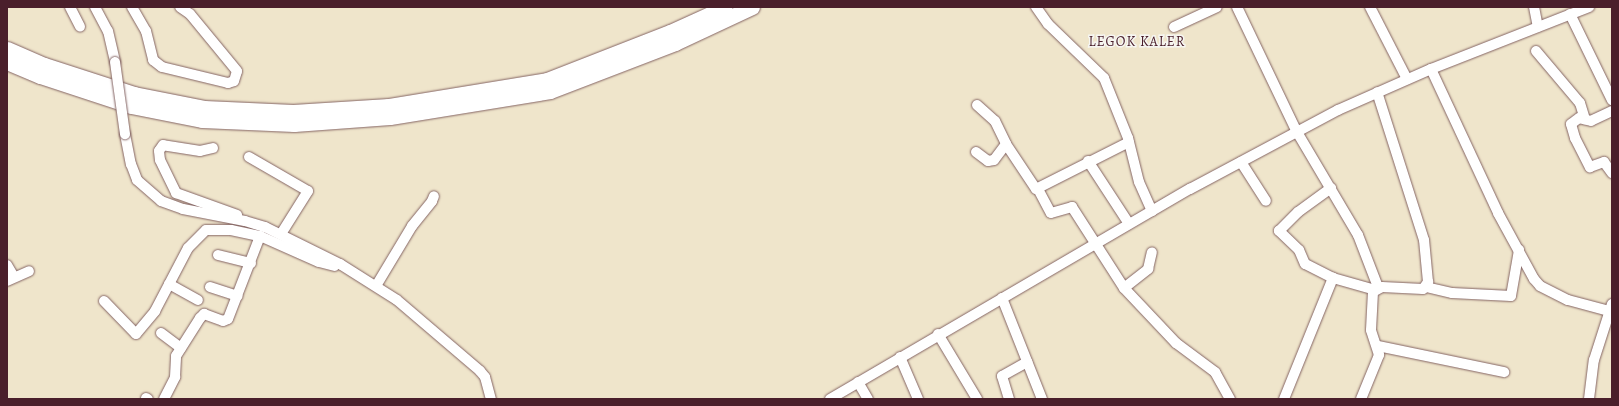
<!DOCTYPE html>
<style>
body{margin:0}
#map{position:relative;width:1619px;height:406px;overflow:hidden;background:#efe5cb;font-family:Alegreya,serif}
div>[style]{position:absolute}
.roads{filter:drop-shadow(0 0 1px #846463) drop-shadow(0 0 1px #846463)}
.minor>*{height:10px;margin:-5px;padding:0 5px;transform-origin:5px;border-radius:5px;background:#fff}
.highway>*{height:15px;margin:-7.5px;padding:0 7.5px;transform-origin:7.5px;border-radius:7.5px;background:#fff}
.bridges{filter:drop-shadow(0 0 1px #846463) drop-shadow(0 0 1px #846463)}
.minor-bridge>*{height:10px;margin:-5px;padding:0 5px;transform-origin:5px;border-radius:5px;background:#fff}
span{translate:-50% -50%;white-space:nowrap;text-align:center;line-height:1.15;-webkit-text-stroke:3px #f6f6f2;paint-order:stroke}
.quarter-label{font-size:14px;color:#4a1f2b;letter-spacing:1px}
.frame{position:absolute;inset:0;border:8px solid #4a1f2b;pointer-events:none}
</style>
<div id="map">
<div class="roads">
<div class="minor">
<div style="left:70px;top:7px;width:22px;rotate:63deg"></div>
<div style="left:95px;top:7px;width:27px;rotate:62deg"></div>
<div style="left:108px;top:31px;width:32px;rotate:77deg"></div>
<div style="left:132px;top:7px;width:28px;rotate:60deg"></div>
<div style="left:146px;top:31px;width:30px;rotate:76deg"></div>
<div style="left:153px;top:60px;width:11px;rotate:38deg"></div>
<div style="left:162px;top:67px;width:68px;rotate:13.6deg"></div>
<div style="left:228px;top:83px;width:6px;rotate:-18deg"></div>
<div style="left:234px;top:81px;width:10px;rotate:-73deg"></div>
<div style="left:237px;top:71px;width:74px;rotate:-129.5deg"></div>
<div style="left:190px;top:14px;width:12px;rotate:-145deg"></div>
<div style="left:1036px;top:7px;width:21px;rotate:55deg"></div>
<div style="left:1048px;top:24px;width:78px;rotate:44deg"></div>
<div style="left:1104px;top:78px;width:65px;rotate:68.2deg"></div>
<div style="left:1128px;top:138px;width:45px;rotate:76deg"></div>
<div style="left:1139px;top:182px;width:32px;rotate:66deg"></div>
<div style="left:1237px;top:7px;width:139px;rotate:64.4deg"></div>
<div style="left:1297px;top:132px;width:120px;rotate:59.4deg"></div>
<div style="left:1358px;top:235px;width:56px;rotate:69deg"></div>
<div style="left:1370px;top:7px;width:81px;rotate:62.8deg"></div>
<div style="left:1534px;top:7px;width:20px;rotate:79deg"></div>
<div style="left:1570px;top:14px;width:96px;rotate:64deg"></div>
<div style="left:1174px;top:27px;width:47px;rotate:-24.9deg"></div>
<div style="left:1536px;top:51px;width:68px;rotate:49.8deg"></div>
<div style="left:1580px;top:103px;width:17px;rotate:73deg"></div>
<div style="left:1431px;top:69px;width:159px;rotate:65deg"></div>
<div style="left:1498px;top:213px;width:75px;rotate:61.4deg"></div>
<div style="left:1534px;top:279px;width:9px;rotate:49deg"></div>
<div style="left:1540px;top:286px;width:31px;rotate:27deg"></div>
<div style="left:1568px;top:300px;width:42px;rotate:15deg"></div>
<div style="left:977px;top:105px;width:24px;rotate:42deg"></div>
<div style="left:995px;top:121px;width:25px;rotate:64deg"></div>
<div style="left:1006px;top:144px;width:54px;rotate:56.3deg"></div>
<div style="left:1036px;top:189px;width:104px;rotate:-26.8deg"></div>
<div style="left:1612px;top:111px;width:23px;rotate:155deg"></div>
<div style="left:1591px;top:121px;width:12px;rotate:-166deg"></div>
<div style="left:1579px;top:118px;width:10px;rotate:143deg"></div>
<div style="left:1571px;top:124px;width:15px;rotate:74deg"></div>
<div style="left:1575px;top:138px;width:33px;rotate:63deg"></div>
<div style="left:1590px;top:167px;width:15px;rotate:-20deg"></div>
<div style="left:1604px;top:162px;width:14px;rotate:54deg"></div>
<div style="left:125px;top:134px;width:31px;rotate:79deg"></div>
<div style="left:131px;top:164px;width:17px;rotate:69deg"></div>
<div style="left:137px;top:180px;width:32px;rotate:41deg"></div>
<div style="left:161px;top:201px;width:23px;rotate:20deg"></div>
<div style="left:183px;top:209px;width:63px;rotate:11deg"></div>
<div style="left:245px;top:221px;width:21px;rotate:17deg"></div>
<div style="left:265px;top:227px;width:84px;rotate:26.3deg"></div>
<div style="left:340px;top:264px;width:67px;rotate:32.3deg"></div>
<div style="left:397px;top:300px;width:109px;rotate:40.5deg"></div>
<div style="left:480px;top:371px;width:8px;rotate:50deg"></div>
<div style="left:485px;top:377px;width:23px;rotate:75deg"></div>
<div style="left:213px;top:148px;width:13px;rotate:167deg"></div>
<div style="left:200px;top:151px;width:37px;rotate:-171deg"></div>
<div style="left:163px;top:145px;width:7px;rotate:124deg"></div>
<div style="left:159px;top:151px;width:9px;rotate:84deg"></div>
<div style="left:160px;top:160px;width:37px;rotate:64deg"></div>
<div style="left:176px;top:193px;width:65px;rotate:19.8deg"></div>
<div style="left:976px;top:152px;width:15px;rotate:37deg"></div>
<div style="left:988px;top:161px;width:6px;rotate:-9deg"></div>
<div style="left:994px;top:160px;width:20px;rotate:-53deg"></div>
<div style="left:249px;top:157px;width:68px;rotate:30deg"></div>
<div style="left:308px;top:191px;width:51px;rotate:122.1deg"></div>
<div style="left:1088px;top:161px;width:75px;rotate:56.9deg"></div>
<div style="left:1241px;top:162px;width:46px;rotate:57.3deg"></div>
<div style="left:1038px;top:189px;width:27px;rotate:62deg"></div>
<div style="left:1051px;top:213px;width:22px;rotate:-16deg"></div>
<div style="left:1072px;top:207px;width:96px;rotate:57.3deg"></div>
<div style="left:1124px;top:288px;width:76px;rotate:46.6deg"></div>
<div style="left:1176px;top:343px;width:49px;rotate:36.6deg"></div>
<div style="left:1215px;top:372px;width:31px;rotate:61deg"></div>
<div style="left:218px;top:255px;width:34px;rotate:14deg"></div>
<div style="left:7px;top:265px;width:14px;rotate:60deg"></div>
<div style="left:1333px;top:278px;width:44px;rotate:15.9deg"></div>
<div style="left:7px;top:281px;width:24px;rotate:-24deg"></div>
<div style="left:169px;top:284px;width:33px;rotate:29deg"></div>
<div style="left:376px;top:286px;width:70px;rotate:-59deg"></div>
<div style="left:412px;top:226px;width:32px;rotate:-51deg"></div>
<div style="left:432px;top:201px;width:5px;rotate:-68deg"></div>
<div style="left:210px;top:287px;width:29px;rotate:18deg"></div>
<div style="left:1426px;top:287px;width:27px;rotate:13deg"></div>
<div style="left:1452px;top:293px;width:59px;rotate:2.9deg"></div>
<div style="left:1511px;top:296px;width:47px;rotate:-80.1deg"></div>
<div style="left:1124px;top:288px;width:31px;rotate:-38deg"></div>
<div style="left:1148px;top:269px;width:17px;rotate:-77deg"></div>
<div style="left:1002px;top:298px;width:109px;rotate:68.4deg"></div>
<div style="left:104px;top:301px;width:46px;rotate:45.9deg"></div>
<div style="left:136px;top:334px;width:30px;rotate:-50deg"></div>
<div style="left:155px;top:311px;width:71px;rotate:-62.4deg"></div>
<div style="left:188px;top:248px;width:25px;rotate:-45deg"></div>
<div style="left:206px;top:230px;width:25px"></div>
<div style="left:231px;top:230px;width:30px;rotate:12deg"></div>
<div style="left:260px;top:236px;width:64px;rotate:23.8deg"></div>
<div style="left:319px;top:262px;width:16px;rotate:14deg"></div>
<div style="left:161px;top:333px;width:25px;rotate:37deg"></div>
<div style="left:938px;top:334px;width:76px;rotate:59deg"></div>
<div style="left:1378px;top:346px;width:129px;rotate:11.7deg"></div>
<div style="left:900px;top:357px;width:46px;rotate:66.8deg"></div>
<div style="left:858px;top:382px;width:20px;rotate:60deg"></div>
<div style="left:146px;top:398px;width:2px;rotate:27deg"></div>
<div style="left:164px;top:399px;width:25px;rotate:-63deg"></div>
<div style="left:175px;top:377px;width:21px;rotate:-87deg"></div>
<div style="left:176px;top:356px;width:45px;rotate:-57.7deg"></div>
<div style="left:200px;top:318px;width:6px;rotate:-45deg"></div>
<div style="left:204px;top:314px;width:20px;rotate:20deg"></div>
<div style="left:223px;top:321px;width:5px;rotate:-22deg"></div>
<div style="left:228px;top:319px;width:89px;rotate:-68.9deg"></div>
<div style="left:830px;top:399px;width:417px;rotate:-30.3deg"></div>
<div style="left:1190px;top:189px;width:168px;rotate:-28.1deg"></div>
<div style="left:1338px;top:110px;width:102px;rotate:-23.8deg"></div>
<div style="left:1431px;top:69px;width:170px;rotate:-21.4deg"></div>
<div style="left:1009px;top:399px;width:24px;rotate:-107deg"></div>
<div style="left:1002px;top:376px;width:29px;rotate:-29deg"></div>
<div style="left:1284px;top:399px;width:131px;rotate:-68deg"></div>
<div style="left:1333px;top:278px;width:31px;rotate:-153deg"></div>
<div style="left:1305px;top:264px;width:15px;rotate:-113deg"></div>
<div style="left:1299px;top:250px;width:28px;rotate:-136deg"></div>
<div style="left:1279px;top:231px;width:27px;rotate:-45deg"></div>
<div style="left:1298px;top:212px;width:41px;rotate:-36deg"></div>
<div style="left:1361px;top:399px;width:48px;rotate:-67.8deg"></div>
<div style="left:1379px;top:355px;width:26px;rotate:-108deg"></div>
<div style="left:1371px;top:330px;width:38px;rotate:-87deg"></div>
<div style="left:1373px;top:292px;width:10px;rotate:-29deg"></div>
<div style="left:1382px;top:287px;width:41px;rotate:2.8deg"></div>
<div style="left:1423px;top:289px;width:9px;rotate:-54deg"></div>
<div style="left:1428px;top:282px;width:42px;rotate:-95.4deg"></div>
<div style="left:1424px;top:240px;width:155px;rotate:-107.6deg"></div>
<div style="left:1589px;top:399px;width:39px;rotate:-83deg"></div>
<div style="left:1594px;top:360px;width:59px;rotate:-72.2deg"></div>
</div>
<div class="highway">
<div style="left:7px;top:49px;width:40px;rotate:23.4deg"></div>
<div style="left:44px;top:65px;width:95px;rotate:17.9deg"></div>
<div style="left:134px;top:94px;width:71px;rotate:11.3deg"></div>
<div style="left:204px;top:108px;width:89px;rotate:2.6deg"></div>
<div style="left:293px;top:112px;width:96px;rotate:-3.6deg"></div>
<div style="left:389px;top:106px;width:160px;rotate:-9.3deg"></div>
<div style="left:547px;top:80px;width:132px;rotate:-21.3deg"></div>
<div style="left:670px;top:32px;width:60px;rotate:-24.4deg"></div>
<div style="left:7px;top:62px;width:36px;rotate:23deg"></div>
<div style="left:40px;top:76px;width:96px;rotate:18.2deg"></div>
<div style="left:131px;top:106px;width:72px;rotate:11.2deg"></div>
<div style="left:202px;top:120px;width:92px;rotate:2.5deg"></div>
<div style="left:294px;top:124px;width:96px;rotate:-4.2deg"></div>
<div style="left:390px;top:117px;width:162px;rotate:-9.2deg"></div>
<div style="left:550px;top:91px;width:134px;rotate:-21deg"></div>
<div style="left:675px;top:43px;width:85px;rotate:-25.1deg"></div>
</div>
</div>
<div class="bridges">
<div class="minor-bridge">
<div style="left:115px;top:62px;width:73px;rotate:82.1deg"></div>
</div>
</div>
<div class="quarter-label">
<span style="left:1137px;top:42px">LEGOK KALER</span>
</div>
<div class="frame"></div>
</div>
